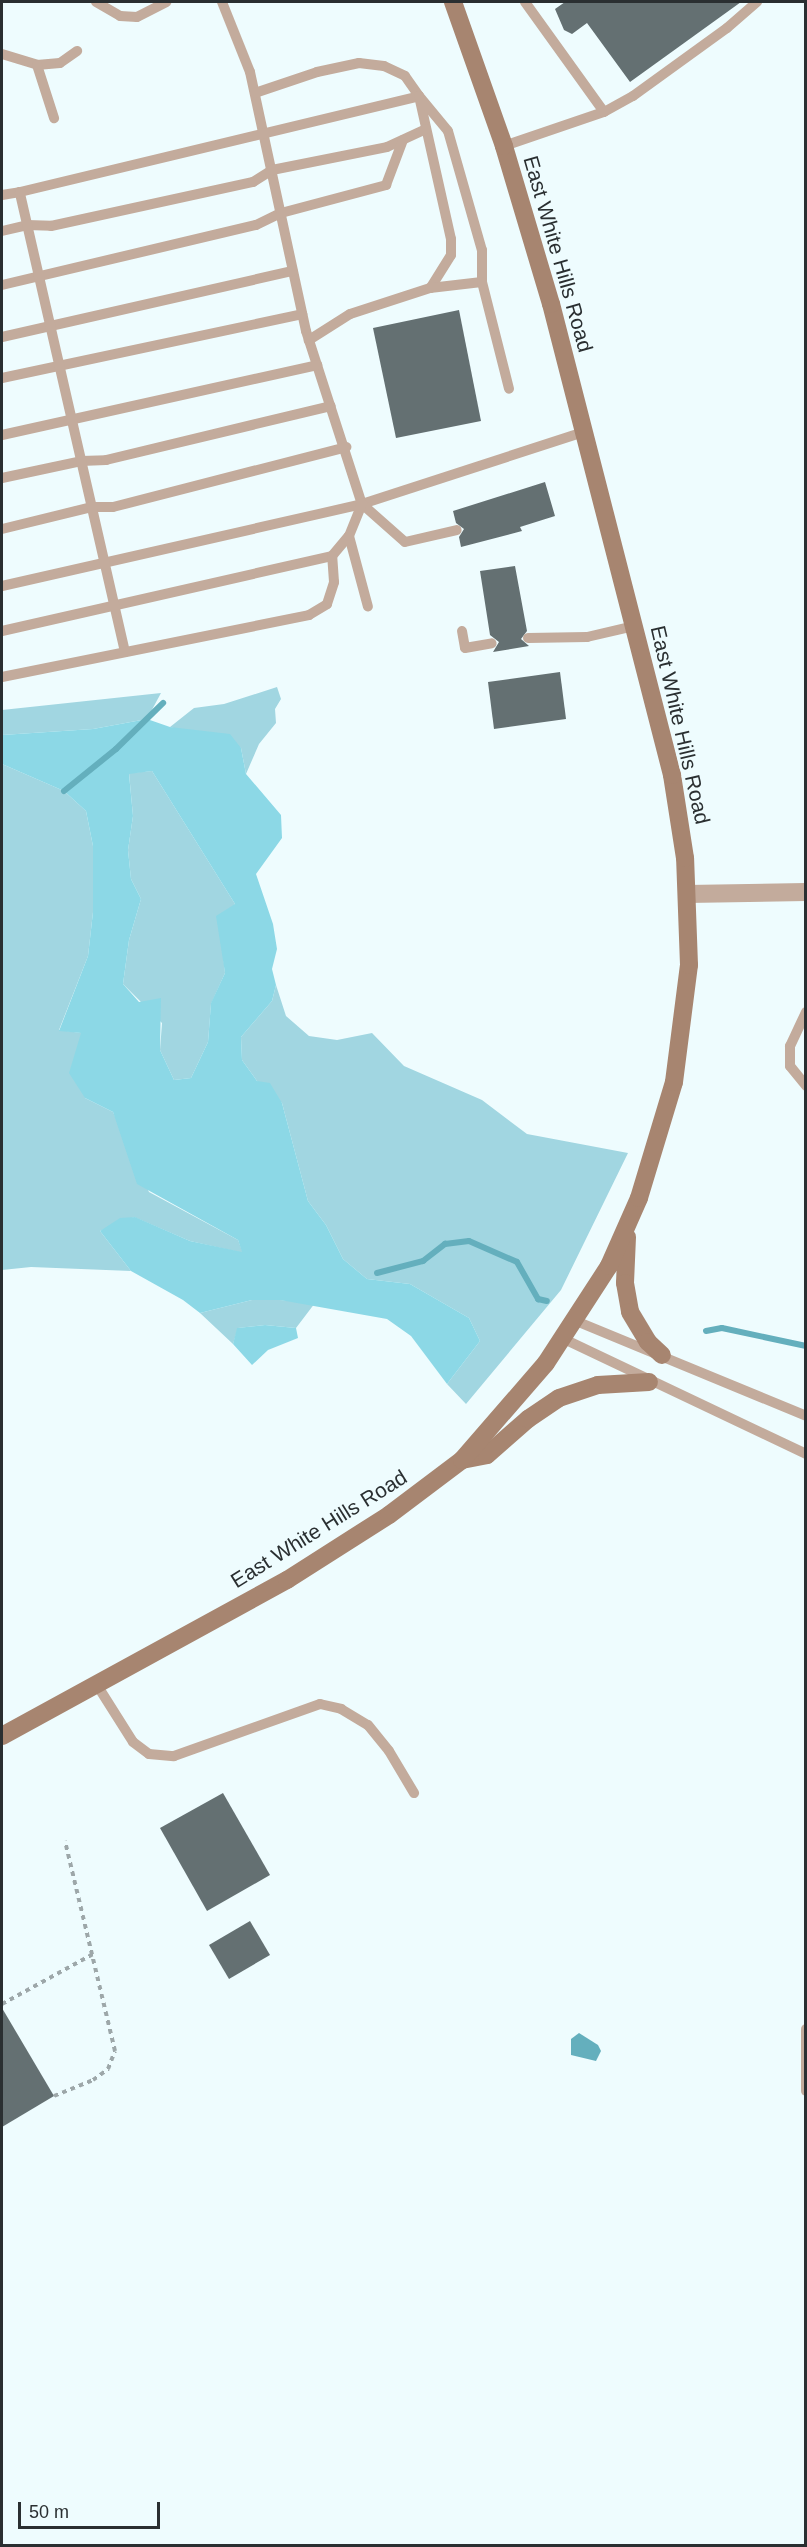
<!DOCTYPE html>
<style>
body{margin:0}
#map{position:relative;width:807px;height:2547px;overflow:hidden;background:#eefcfe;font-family:Helvetica,sans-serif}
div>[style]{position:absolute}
.green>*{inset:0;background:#a1d6e1}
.forest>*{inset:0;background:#8cd8e6}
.water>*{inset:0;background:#64afbd}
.stream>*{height:6px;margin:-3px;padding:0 3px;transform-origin:3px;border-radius:3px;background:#64afbd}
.building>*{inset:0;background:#647072}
.path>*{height:4px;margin-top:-2px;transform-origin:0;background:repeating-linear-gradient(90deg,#9da7a9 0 4.5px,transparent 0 9px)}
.lane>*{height:10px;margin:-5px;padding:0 5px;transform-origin:5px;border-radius:5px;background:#c3ab9c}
.street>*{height:18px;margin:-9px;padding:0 9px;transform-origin:9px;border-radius:9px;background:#c3ab9c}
.secondary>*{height:18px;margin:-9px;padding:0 9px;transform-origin:9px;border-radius:9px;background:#a78570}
span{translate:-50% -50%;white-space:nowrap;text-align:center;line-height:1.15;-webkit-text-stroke:6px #eefcfe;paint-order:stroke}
.street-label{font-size:21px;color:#2a2f31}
.frame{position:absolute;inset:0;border:3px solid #2a2f31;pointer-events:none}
.scale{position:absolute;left:18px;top:2502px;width:142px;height:27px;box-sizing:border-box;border:3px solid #2a2f31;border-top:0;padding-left:8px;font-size:18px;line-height:21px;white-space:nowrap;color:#2a2f31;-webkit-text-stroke:4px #eefcfe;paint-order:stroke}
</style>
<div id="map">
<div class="green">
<div style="clip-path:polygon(277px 687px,281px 699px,275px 709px,276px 723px,259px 744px,246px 774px,241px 748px,170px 727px,194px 708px,224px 704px)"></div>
<div style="clip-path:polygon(161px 693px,147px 719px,93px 729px,2px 735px,2px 710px)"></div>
<div style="clip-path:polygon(2px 764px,64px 791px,86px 811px,93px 846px,93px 912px,88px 956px,59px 1030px,81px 1033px,85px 1098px,113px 1112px,149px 1192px,238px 1240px,243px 1253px,190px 1241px,134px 1217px,100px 1231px,131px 1271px,31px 1267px,2px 1270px)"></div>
<div style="clip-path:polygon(152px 771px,235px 904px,222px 945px,225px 973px,211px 1004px,208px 1042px,191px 1078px,174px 1080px,160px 1050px,162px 1023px,123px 984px,129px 940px,141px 899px,131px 879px,128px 850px,133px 816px,129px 773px)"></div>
<div style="clip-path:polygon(276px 985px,286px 1016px,309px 1036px,337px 1040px,372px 1033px,404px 1066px,482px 1100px,527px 1134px,628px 1153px,561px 1290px,466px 1404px,447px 1384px,480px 1341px,469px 1318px,410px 1284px,367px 1279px,343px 1259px,326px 1225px,308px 1201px,282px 1103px,257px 1081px,242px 1060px,241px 1037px,272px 1001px)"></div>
<div style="clip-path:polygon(252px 1300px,280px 1300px,315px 1303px,296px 1328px,265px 1325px,238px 1328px,233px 1344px,200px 1313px)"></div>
</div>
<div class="forest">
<div style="clip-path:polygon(evenodd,147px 719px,170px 727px,230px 734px,241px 748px,246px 774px,281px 815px,282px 838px,256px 874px,273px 924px,277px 949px,272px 969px,276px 985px,272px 1001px,241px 1037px,242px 1060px,257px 1081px,270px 1083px,282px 1103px,308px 1201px,326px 1225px,343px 1259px,367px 1279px,410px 1284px,469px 1318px,480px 1341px,447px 1384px,411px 1336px,387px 1319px,280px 1300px,252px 1300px,200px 1313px,183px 1300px,131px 1271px,100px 1231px,120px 1218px,135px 1217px,190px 1241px,242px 1252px,238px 1240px,137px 1184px,113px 1112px,85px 1098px,69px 1073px,81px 1033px,59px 1031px,88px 956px,93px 912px,93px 846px,86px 811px,64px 791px,2px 764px,2px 735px,93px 729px,147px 719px,152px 771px,235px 904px,216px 916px,225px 973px,211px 1003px,208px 1042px,191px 1078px,174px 1080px,160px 1050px,161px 998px,139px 1002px,123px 984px,129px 940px,141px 899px,131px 879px,128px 850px,133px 816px,129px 774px,152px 771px)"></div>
<div style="clip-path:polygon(265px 1325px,296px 1328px,298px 1338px,268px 1350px,252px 1365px,233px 1344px,237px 1328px)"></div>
</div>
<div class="water">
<div style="clip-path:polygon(579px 2033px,598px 2045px,601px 2051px,596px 2061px,571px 2055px,571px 2039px)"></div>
</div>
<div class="stream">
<div style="left:64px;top:791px;width:67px;rotate:-38.9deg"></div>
<div style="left:116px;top:749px;width:66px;rotate:-44.4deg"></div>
<div style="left:377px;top:1273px;width:48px;rotate:-14.6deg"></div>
<div style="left:423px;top:1261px;width:28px;rotate:-38deg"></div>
<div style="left:445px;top:1244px;width:24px;rotate:-7deg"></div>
<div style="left:469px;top:1241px;width:52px;rotate:23.6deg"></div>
<div style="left:517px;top:1262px;width:43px;rotate:60.4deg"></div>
<div style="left:538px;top:1299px;width:9px;rotate:13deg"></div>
<div style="left:706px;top:1331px;width:16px;rotate:-11deg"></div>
<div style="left:722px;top:1328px;width:86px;rotate:12.1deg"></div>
</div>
<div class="building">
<div style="clip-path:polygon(565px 2px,741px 2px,630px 82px,587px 23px,572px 34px,564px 30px,555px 9px)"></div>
<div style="clip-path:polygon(459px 310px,481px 421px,396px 438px,373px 328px)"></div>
<div style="clip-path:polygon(545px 482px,555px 516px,520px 527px,522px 531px,461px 547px,459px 537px,464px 529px,456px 523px,453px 511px)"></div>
<div style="clip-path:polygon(515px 566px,527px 631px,521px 639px,529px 646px,493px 652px,499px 642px,490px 635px,480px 571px)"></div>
<div style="clip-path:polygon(560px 672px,566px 719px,494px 729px,488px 682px)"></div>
<div style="clip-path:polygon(223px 1793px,270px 1875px,207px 1911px,160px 1828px)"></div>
<div style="clip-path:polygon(250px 1921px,270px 1955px,229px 1979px,209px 1945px)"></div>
<div style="clip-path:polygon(2px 2008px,54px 2096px,2px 2127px)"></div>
</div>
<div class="path">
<div style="left:2px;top:2004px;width:104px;rotate:-28.8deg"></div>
<div style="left:54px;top:2096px;width:42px;rotate:-22.3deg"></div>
<div style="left:93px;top:2080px;width:19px;rotate:-36deg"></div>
<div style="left:108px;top:2069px;width:19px;rotate:-69deg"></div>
<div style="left:115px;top:2051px;width:216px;rotate:-103.4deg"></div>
</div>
<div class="lane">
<div style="left:96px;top:2px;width:28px;rotate:30deg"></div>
<div style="left:120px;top:16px;width:17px;rotate:3deg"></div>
<div style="left:137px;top:17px;width:33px;rotate:-27deg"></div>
<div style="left:222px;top:2px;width:75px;rotate:68.2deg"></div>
<div style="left:250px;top:72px;width:265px;rotate:77.8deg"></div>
<div style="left:306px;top:331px;width:182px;rotate:72.1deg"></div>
<div style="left:362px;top:504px;width:233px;rotate:-18deg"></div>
<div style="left:525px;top:2px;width:135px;rotate:54.3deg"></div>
<div style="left:2px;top:54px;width:37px;rotate:17deg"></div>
<div style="left:37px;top:65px;width:23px;rotate:-5deg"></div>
<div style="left:60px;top:63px;width:21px;rotate:-35deg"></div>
<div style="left:37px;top:65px;width:56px;rotate:72.2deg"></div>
<div style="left:255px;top:93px;width:65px;rotate:-18.7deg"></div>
<div style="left:317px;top:72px;width:43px;rotate:-12.1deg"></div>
<div style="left:359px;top:63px;width:25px;rotate:7deg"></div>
<div style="left:384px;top:66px;width:23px;rotate:25deg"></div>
<div style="left:405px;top:76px;width:24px;rotate:55deg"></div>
<div style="left:419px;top:96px;width:147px;rotate:77.4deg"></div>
<div style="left:451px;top:239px;width:16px;rotate:90deg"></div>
<div style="left:451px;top:255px;width:39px;rotate:122deg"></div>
<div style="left:430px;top:288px;width:84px;rotate:162deg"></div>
<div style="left:350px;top:314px;width:49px;rotate:147.6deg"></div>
<div style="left:504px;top:146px;width:106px;rotate:-18.8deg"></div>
<div style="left:604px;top:112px;width:33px;rotate:-29deg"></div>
<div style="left:633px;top:96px;width:116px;rotate:-35.9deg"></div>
<div style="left:727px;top:28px;width:40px;rotate:-41deg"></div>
<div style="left:2px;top:195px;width:18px;rotate:-9deg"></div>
<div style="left:2px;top:231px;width:26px;rotate:-13deg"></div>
<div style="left:27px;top:225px;width:24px;rotate:2deg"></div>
<div style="left:51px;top:226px;width:207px;rotate:-12.3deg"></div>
<div style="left:253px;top:182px;width:22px;rotate:-32deg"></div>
<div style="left:272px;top:170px;width:117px;rotate:-11.3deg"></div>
<div style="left:387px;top:147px;width:43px;rotate:-24.8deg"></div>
<div style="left:2px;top:285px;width:261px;rotate:-13.3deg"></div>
<div style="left:256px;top:225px;width:28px;rotate:-26deg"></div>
<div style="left:281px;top:213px;width:109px;rotate:-14.9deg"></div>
<div style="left:386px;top:185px;width:48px;rotate:-69.3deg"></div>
<div style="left:430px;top:288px;width:52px;rotate:-6.6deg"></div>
<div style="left:2px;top:337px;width:298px;rotate:-12.8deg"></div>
<div style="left:2px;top:378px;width:307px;rotate:-12deg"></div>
<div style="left:2px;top:435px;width:323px;rotate:-12.5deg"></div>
<div style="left:2px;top:478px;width:81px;rotate:-12.1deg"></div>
<div style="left:81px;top:461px;width:25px;rotate:-2deg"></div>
<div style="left:106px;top:460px;width:231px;rotate:-13.5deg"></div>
<div style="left:362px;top:504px;width:57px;rotate:41.5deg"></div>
<div style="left:405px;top:542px;width:53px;rotate:-13deg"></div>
<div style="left:2px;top:529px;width:93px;rotate:-13.7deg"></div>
<div style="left:92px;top:507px;width:21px"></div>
<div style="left:113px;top:507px;width:241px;rotate:-14.4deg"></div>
<div style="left:349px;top:536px;width:73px;rotate:75deg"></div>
<div style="left:2px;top:586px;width:369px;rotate:-12.8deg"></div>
<div style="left:2px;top:631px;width:338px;rotate:-12.8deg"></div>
<div style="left:332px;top:556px;width:26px;rotate:-50deg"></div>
<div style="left:349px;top:536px;width:35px;rotate:-68deg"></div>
<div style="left:462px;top:631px;width:17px;rotate:80deg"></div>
<div style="left:465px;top:648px;width:27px;rotate:-10deg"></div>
<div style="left:528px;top:638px;width:59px;rotate:-1deg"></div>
<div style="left:587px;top:637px;width:48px;rotate:-13.2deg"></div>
<div style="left:125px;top:652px;width:472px;rotate:-102.9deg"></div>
<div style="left:20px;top:192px;width:410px;rotate:-13.5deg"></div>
<div style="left:419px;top:96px;width:45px;rotate:50.4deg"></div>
<div style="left:448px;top:131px;width:124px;rotate:74.1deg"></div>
<div style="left:482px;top:250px;width:32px;rotate:90deg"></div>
<div style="left:482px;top:282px;width:110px;rotate:75.8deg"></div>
<div style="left:2px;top:677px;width:313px;rotate:-11.4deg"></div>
<div style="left:309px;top:615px;width:21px;rotate:-31deg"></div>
<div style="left:327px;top:604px;width:23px;rotate:-72deg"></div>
<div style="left:334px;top:582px;width:26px;rotate:-94deg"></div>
<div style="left:806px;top:1012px;width:38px;rotate:115deg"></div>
<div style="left:790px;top:1046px;width:20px;rotate:90deg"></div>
<div style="left:790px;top:1066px;width:26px;rotate:51deg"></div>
<div style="left:576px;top:1321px;width:249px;rotate:22.4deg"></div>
<div style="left:564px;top:1339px;width:268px;rotate:25.4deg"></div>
<div style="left:97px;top:1685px;width:67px;rotate:57.7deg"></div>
<div style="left:133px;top:1742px;width:20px;rotate:37deg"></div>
<div style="left:149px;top:1754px;width:25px;rotate:5deg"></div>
<div style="left:174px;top:1756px;width:155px;rotate:-19.6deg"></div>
<div style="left:320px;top:1704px;width:22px;rotate:13deg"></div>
<div style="left:341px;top:1709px;width:31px;rotate:31deg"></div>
<div style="left:368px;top:1725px;width:33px;rotate:51deg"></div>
<div style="left:389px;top:1751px;width:49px;rotate:59.2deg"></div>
<div style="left:806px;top:2029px;width:62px;rotate:90deg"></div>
</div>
<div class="street">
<div style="left:687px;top:894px;width:119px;rotate:-1deg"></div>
</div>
<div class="secondary">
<div style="left:627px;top:1237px;width:46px;rotate:92.5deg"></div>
<div style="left:625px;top:1283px;width:29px;rotate:80deg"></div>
<div style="left:630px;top:1312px;width:35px;rotate:59deg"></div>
<div style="left:648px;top:1342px;width:19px;rotate:43deg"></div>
<div style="left:462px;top:1460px;width:25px;rotate:-11deg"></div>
<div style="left:487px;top:1455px;width:55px;rotate:-41.3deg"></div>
<div style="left:528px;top:1419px;width:37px;rotate:-34deg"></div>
<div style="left:559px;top:1398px;width:41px;rotate:-18.4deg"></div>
<div style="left:598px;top:1385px;width:51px;rotate:-3.4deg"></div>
<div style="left:2px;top:1736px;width:325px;rotate:-28.7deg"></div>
<div style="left:287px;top:1580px;width:121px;rotate:-32.5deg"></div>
<div style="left:389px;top:1515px;width:91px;rotate:-37deg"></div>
<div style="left:462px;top:1460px;width:128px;rotate:-49.1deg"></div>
<div style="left:546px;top:1363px;width:116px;rotate:-57deg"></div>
<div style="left:609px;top:1266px;width:74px;rotate:-66.2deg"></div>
<div style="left:639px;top:1198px;width:121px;rotate:-73.2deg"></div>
<div style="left:674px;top:1082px;width:118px;rotate:-82.7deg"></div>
<div style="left:689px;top:965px;width:107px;rotate:-92.1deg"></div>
<div style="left:685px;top:858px;width:84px;rotate:-98.9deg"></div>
<div style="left:672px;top:775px;width:486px;rotate:-104.4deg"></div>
<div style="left:551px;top:304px;width:165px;rotate:-106.6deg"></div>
<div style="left:504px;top:146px;width:153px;rotate:-109.5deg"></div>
</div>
<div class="street-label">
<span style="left:558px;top:254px;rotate:74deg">East White Hills Road</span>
<span style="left:680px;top:725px;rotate:77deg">East White Hills Road</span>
<span style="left:319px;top:1529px;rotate:-32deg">East White Hills Road</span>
</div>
<div class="frame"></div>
<div class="scale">50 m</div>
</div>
